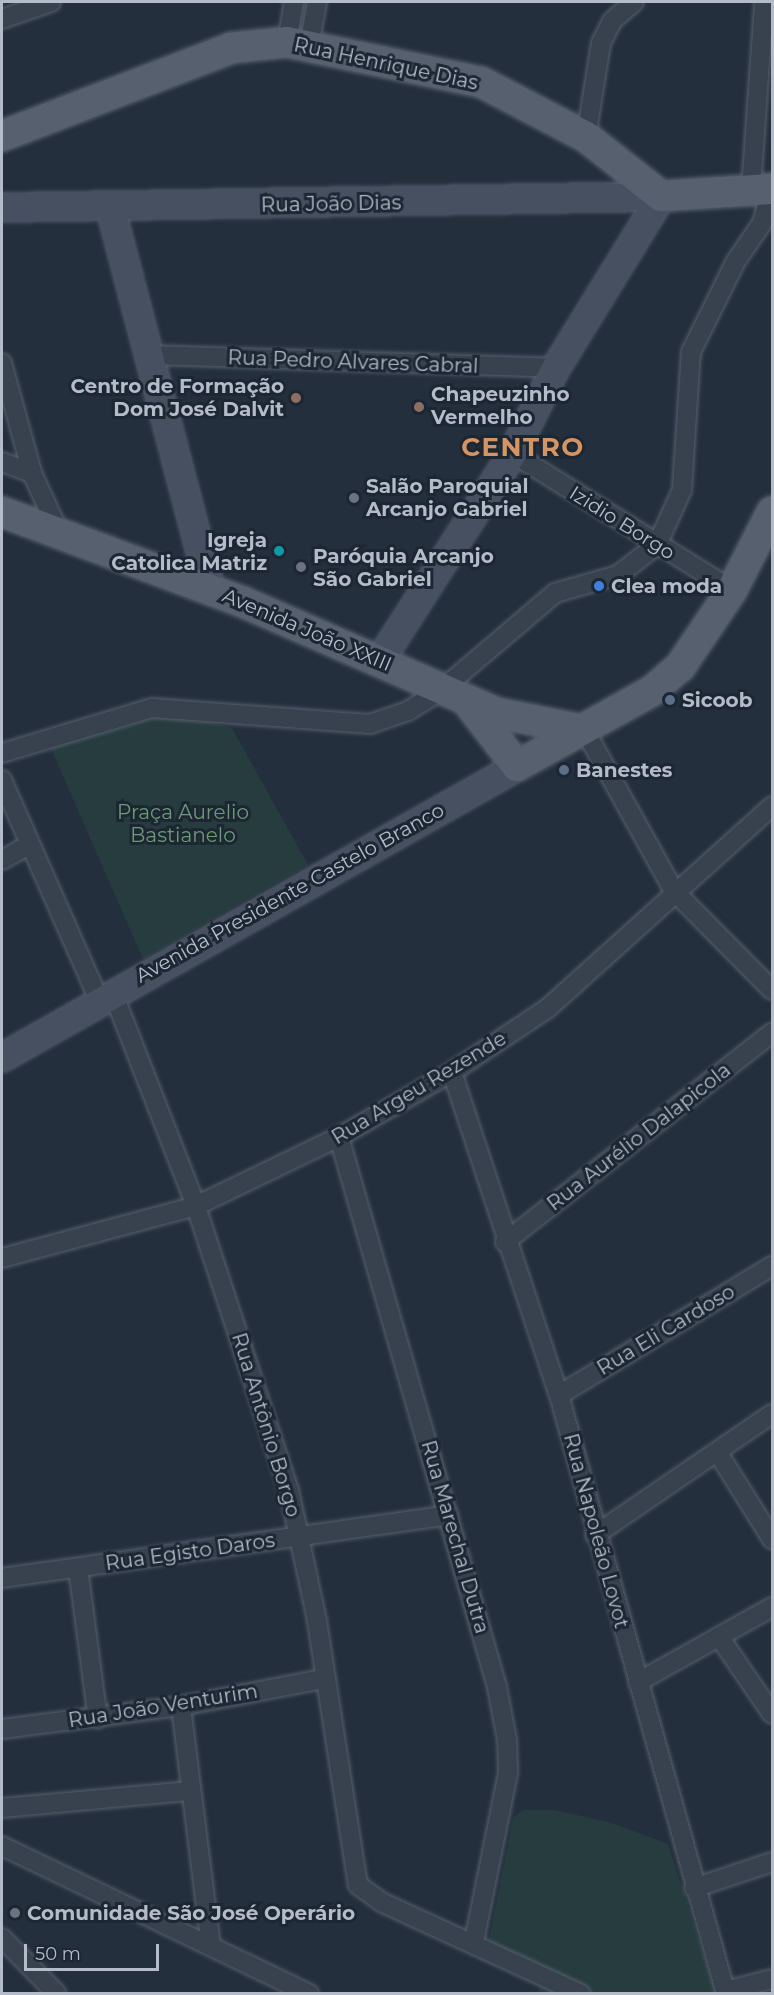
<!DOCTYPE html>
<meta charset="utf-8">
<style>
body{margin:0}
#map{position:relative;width:774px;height:1995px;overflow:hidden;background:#242f3e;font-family:Montserrat,sans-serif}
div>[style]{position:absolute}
.green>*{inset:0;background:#263c3f}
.roads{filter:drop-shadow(0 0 2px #565f6c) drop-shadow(0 0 2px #565f6c)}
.street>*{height:18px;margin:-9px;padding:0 9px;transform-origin:9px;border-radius:9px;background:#38414e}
.secondary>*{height:27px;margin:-13.5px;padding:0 13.5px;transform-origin:13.5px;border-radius:13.5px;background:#465061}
.primary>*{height:30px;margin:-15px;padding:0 15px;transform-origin:15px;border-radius:15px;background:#56606e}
.dots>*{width:16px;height:16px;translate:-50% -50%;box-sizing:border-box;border:3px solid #1d2633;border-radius:50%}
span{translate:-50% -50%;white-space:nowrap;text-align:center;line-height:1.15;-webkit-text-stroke:6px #1d2633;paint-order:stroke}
.street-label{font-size:20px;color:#b4bcc9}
.poi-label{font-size:20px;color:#b4bcc9;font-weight:700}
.right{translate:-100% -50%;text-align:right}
.left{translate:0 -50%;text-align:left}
.park-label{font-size:20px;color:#6b9a76}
.district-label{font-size:26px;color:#d59563;font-weight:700;letter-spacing:1.5px}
.frame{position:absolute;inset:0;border:3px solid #b4bcc9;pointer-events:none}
.scale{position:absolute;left:24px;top:1944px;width:135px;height:27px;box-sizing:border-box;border:3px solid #b4bcc9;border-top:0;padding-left:8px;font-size:18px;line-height:21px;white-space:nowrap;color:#b4bcc9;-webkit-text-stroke:4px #1d2633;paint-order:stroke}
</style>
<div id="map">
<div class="green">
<div style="clip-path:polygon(128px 715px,205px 720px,232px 728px,308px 865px,143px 959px,49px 744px)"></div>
<div style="clip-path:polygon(523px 1810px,554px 1810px,612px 1823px,668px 1844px,716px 1993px,537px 1993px,540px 1986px,487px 1948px,513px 1818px)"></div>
</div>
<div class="roads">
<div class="street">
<div style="left:2px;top:19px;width:52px;rotate:-19.1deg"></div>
<div style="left:287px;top:42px;width:41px;rotate:-80.1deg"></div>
<div style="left:309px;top:46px;width:45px;rotate:-79.7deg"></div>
<div style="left:586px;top:137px;width:95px;rotate:-80.9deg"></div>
<div style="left:601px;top:43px;width:25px;rotate:-63deg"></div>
<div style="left:612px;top:21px;width:29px;rotate:-41deg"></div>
<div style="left:751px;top:190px;width:188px;rotate:-86deg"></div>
<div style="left:151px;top:355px;width:404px;rotate:1.8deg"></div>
<div style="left:2px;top:363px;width:114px;rotate:74.7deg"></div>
<div style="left:32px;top:473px;width:63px;rotate:65.5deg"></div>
<div style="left:512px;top:453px;width:259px;rotate:31.9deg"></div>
<div style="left:2px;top:462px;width:32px;rotate:20deg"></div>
<div style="left:583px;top:727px;width:188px;rotate:61deg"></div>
<div style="left:674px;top:891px;width:139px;rotate:45.3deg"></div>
<div style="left:2px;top:753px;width:157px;rotate:-16.7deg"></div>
<div style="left:152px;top:708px;width:219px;rotate:4.2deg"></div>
<div style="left:370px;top:724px;width:40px;rotate:-18.9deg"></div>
<div style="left:408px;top:711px;width:38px;rotate:-32deg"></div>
<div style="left:440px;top:691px;width:151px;rotate:-40.4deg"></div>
<div style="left:555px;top:593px;width:66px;rotate:-15.9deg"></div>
<div style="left:618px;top:575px;width:49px;rotate:-37.6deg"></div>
<div style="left:657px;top:545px;width:60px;rotate:-65.6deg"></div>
<div style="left:682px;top:490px;width:138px;rotate:-86.3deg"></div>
<div style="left:691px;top:352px;width:102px;rotate:-63.7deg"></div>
<div style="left:736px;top:261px;width:46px;rotate:-55.6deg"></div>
<div style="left:762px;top:223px;width:35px;rotate:-74deg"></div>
<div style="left:2px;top:780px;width:240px;rotate:66.2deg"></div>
<div style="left:2px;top:860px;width:31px;rotate:-29deg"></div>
<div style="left:113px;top:993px;width:229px;rotate:68.7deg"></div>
<div style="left:196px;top:1206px;width:299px;rotate:71.9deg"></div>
<div style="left:289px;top:1490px;width:134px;rotate:77.9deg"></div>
<div style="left:317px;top:1621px;width:267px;rotate:81.2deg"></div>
<div style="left:358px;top:1885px;width:29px;rotate:36deg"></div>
<div style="left:381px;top:1902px;width:220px;rotate:24.7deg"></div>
<div style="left:452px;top:1072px;width:340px;rotate:71.7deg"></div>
<div style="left:559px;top:1395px;width:622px;rotate:74.42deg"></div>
<div style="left:339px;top:1137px;width:572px;rotate:73.97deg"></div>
<div style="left:497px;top:1687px;width:54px;rotate:79.3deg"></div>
<div style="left:507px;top:1740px;width:33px;rotate:88deg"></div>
<div style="left:508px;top:1773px;width:172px;rotate:101.4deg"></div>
<div style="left:505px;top:1242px;width:339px;rotate:-38.1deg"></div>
<div style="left:2px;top:1258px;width:201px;rotate:-15deg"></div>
<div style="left:196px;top:1206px;width:159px;rotate:-25.8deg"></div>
<div style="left:339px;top:1137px;width:130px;rotate:-29.9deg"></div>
<div style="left:452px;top:1072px;width:115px;rotate:-33.7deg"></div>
<div style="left:548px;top:1008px;width:302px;rotate:-42deg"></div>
<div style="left:559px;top:1395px;width:249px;rotate:-31.2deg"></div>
<div style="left:718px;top:1453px;width:102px;rotate:57.9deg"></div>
<div style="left:595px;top:1535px;width:214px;rotate:-34.4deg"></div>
<div style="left:78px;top:1568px;width:152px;rotate:82.5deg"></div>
<div style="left:2px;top:1578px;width:451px;rotate:-8deg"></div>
<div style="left:720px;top:1638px;width:92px;rotate:55.6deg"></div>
<div style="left:638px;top:1682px;width:154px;rotate:-29.2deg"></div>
<div style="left:181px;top:1706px;width:242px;rotate:82.9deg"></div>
<div style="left:2px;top:1729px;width:180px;rotate:-7.3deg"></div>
<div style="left:181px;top:1706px;width:145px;rotate:-10.8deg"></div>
<div style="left:2px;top:1808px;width:189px;rotate:-5.2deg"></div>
<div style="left:2px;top:1846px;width:341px;rotate:25.7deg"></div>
<div style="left:694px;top:1888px;width:82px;rotate:-18.4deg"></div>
<div style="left:2px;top:1938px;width:78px;rotate:45.5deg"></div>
<div style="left:725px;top:1991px;width:49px;rotate:-14.3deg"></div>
</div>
<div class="secondary">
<div style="left:2px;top:207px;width:659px;rotate:-0.96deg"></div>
<div style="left:110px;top:208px;width:395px;rotate:75.3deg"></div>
<div style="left:380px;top:659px;width:245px;rotate:-57.3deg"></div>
<div style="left:512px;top:453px;width:95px;rotate:-63.2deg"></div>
<div style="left:555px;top:368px;width:202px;rotate:-58.4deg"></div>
<div style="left:2px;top:1057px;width:592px;rotate:-29.47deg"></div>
</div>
<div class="primary">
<div style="left:2px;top:136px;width:245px;rotate:-21deg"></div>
<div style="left:231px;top:48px;width:56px;rotate:-6.1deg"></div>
<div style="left:287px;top:42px;width:198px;rotate:11.7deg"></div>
<div style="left:481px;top:82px;width:119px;rotate:27.6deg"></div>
<div style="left:586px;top:137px;width:95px;rotate:38.2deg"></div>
<div style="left:661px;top:196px;width:111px;rotate:-3.6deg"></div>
<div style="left:2px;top:512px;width:257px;rotate:20.5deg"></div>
<div style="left:243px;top:602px;width:277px;rotate:23.6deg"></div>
<div style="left:497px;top:713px;width:83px;rotate:11.2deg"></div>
<div style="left:470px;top:705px;width:77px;rotate:52.4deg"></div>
<div style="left:517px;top:766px;width:154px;rotate:-29.1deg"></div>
<div style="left:652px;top:691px;width:37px;rotate:-41deg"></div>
<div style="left:680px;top:667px;width:93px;rotate:-56deg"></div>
<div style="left:732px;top:590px;width:88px;rotate:-62.9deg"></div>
</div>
</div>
<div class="dots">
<div style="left:296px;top:398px;background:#8d6e63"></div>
<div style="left:419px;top:407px;background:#8d6e63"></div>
<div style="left:354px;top:498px;background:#6b7280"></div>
<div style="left:279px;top:551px;background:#0f9aa8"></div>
<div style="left:301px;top:567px;background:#6b7280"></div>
<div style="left:599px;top:586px;background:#3f7fe0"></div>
<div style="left:670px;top:700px;background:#5c6f8a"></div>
<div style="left:564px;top:770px;background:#5c6f8a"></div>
<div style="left:15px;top:1913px;background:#6b7280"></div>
</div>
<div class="street-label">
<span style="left:386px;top:64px;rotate:12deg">Rua Henrique Dias</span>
<span style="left:331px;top:204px;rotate:-1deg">Rua João Dias</span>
<span style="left:353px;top:362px;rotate:2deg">Rua Pedro Alvares Cabral</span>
<span style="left:622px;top:523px;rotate:32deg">Izidio Borgo</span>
<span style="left:307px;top:630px;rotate:23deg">Avenida João XXIII</span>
<span style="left:290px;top:893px;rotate:-29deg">Avenida Presidente Castelo Branco</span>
<span style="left:419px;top:1088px;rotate:-31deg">Rua Argeu Rezende</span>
<span style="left:639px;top:1137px;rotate:-38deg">Rua Aurélio Dalapicola</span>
<span style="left:666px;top:1330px;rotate:-31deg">Rua Eli Cardoso</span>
<span style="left:266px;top:1425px;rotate:73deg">Rua Antônio Borgo</span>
<span style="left:596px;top:1531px;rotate:75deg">Rua Napoleão Lovot</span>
<span style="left:455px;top:1537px;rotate:74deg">Rua Marechal Dutra</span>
<span style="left:190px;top:1552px;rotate:-8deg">Rua Egisto Daros</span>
<span style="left:163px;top:1706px;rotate:-9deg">Rua João Venturim</span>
</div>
<div class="poi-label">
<span class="right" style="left:284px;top:398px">Centro de Formação<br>Dom José Dalvit</span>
<span class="left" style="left:431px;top:406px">Chapeuzinho<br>Vermelho</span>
<span class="left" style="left:366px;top:498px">Salão Paroquial<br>Arcanjo Gabriel</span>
<span class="right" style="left:267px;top:552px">Igreja<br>Catolica Matriz</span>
<span class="left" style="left:313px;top:568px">Paróquia Arcanjo<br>São Gabriel</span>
<span class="left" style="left:611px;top:586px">Clea moda</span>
<span class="left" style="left:682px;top:700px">Sicoob</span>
<span class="left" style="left:576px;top:770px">Banestes</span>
<span class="left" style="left:27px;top:1913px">Comunidade São José Operário</span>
</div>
<div class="park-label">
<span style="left:183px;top:824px">Praça Aurelio<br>Bastianelo</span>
</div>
<div class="district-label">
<span style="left:523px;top:448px">CENTRO</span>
</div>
<div class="frame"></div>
<div class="scale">50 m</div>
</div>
